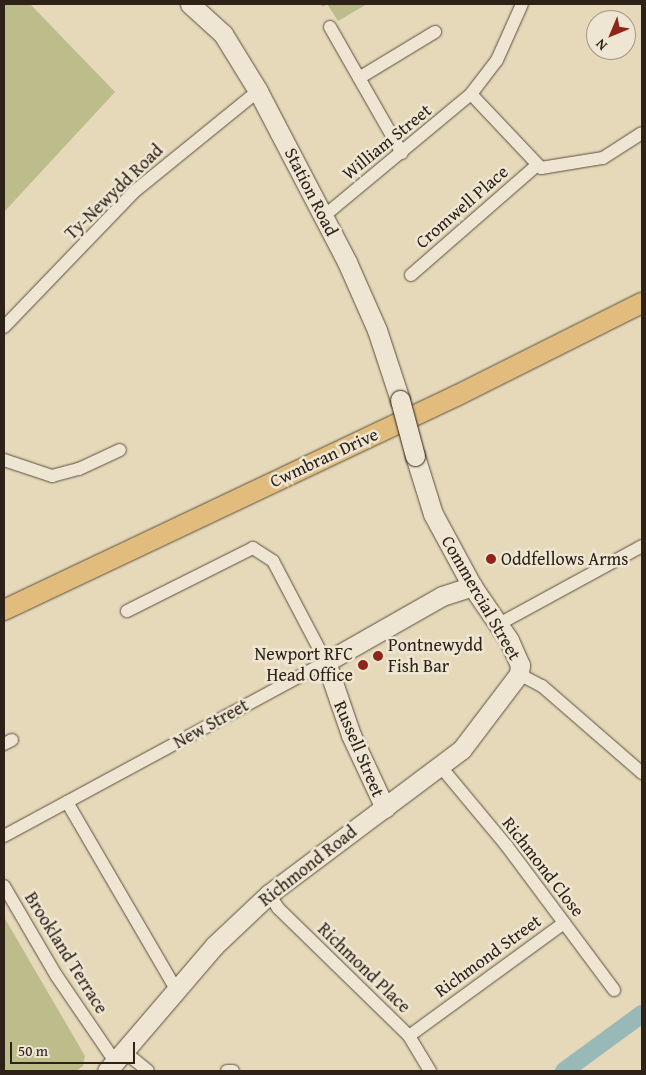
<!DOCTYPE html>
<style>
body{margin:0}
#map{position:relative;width:646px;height:1075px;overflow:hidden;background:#e5d9b9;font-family:"Gentium Book Plus",serif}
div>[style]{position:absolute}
.green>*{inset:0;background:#bcbd8a}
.canal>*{height:18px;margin:-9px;padding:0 9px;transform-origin:9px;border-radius:9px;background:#99b8b8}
.roads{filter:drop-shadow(0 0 1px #5b4f40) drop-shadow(0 0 1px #5b4f40)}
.street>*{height:12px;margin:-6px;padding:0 6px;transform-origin:6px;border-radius:6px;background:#eee6d2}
.secondary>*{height:19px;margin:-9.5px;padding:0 9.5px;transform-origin:9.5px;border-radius:9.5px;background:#eee6d2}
.primary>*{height:20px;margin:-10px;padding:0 10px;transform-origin:10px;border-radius:10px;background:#e2bc7c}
.bridges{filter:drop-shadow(0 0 1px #2d2118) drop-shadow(0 0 1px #2d2118)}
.secondary-bridge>*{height:19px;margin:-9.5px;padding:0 9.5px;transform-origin:9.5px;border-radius:9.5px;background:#eee6d2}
.dots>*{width:14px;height:14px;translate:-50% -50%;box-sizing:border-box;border:2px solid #eee6d2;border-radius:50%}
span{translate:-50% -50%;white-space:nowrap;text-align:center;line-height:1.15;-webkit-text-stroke:5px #eee6d2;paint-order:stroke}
.street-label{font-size:18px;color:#2d2118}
.poi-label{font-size:18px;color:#2d2118}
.left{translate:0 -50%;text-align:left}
.right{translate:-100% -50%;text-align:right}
.frame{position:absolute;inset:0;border:5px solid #2d2118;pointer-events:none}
.north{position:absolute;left:586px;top:10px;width:50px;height:50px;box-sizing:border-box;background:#eee6d2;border:1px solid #a19788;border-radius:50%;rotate:225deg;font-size:14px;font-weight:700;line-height:20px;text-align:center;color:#2d2118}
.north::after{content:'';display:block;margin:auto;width:18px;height:22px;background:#8f2418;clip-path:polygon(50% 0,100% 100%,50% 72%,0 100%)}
.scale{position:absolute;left:10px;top:1042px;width:125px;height:22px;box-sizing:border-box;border:2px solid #2d2118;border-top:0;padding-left:6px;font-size:15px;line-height:18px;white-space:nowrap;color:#2d2118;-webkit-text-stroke:4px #eee6d2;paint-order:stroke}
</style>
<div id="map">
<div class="green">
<div style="clip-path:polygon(4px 4px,30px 4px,115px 92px,4px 212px)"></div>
<div style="clip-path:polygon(321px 4px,367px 4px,338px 21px,327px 4px,323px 7px)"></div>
<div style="clip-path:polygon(4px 917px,85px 1056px,83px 1066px,76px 1071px,4px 1071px)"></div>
</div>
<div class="canal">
<div style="left:564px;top:1071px;width:97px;rotate:-36.2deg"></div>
</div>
<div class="roads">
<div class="street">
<div style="left:330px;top:27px;width:145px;rotate:60.3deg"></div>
<div style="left:359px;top:78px;width:89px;rotate:-31.2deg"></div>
<div style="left:471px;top:94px;width:102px;rotate:46.6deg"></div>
<div style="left:541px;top:168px;width:63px;rotate:-9.2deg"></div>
<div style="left:603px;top:158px;width:46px;rotate:-32.7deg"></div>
<div style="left:324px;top:216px;width:191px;rotate:-39.7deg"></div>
<div style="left:471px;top:94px;width:43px;rotate:-52.6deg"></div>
<div style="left:497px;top:60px;width:61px;rotate:-65.9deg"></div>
<div style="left:411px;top:275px;width:167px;rotate:-41.1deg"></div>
<div style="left:4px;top:327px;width:189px;rotate:-46.1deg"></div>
<div style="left:135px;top:191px;width:159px;rotate:-39.1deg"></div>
<div style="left:4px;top:460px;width:51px;rotate:18.4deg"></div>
<div style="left:52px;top:476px;width:28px;rotate:-15deg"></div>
<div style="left:79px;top:469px;width:45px;rotate:-24.9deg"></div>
<div style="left:499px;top:624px;width:163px;rotate:-28.6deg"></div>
<div style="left:519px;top:674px;width:26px;rotate:28deg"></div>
<div style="left:542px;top:686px;width:133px;rotate:41deg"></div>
<div style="left:4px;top:744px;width:9px;rotate:-27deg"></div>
<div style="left:441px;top:767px;width:102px;rotate:50.2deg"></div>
<div style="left:506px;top:845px;width:181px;rotate:53.3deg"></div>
<div style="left:67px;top:802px;width:219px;rotate:59.8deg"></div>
<div style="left:4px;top:836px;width:366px;rotate:-28.4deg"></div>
<div style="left:326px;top:662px;width:114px;rotate:-117.7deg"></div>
<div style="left:273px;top:561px;width:24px;rotate:-147deg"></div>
<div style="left:253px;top:548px;width:141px;rotate:153.4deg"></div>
<div style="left:4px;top:886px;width:103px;rotate:59.7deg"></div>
<div style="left:56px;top:975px;width:107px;rotate:55.7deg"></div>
<div style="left:269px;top:894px;width:17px;rotate:57deg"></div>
<div style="left:278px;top:908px;width:183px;rotate:44.3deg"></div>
<div style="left:409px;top:1036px;width:41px;rotate:59deg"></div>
<div style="left:409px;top:1036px;width:192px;rotate:-36.1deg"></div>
<div style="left:126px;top:1053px;width:28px;rotate:39deg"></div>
<div style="left:227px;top:1071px;width:6px"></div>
</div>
<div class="secondary">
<div style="left:190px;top:4px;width:45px;rotate:42.3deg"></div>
<div style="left:223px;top:34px;width:67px;rotate:58.4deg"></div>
<div style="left:258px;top:91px;width:193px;rotate:62.5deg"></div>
<div style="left:347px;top:262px;width:74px;rotate:66.2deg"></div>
<div style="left:377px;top:330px;width:74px;rotate:71.8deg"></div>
<div style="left:385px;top:808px;width:81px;rotate:-115deg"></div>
<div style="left:351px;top:735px;width:77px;rotate:-108.9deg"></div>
<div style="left:326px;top:662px;width:133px;rotate:-29.6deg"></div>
<div style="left:442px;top:596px;width:32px;rotate:-18deg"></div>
<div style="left:107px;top:1071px;width:165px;rotate:-49.4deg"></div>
<div style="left:214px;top:946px;width:76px;rotate:-43.4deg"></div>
<div style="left:269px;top:894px;width:241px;rotate:-36.9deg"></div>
<div style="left:462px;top:749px;width:94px;rotate:-52.8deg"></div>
<div style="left:519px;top:674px;width:9px;rotate:-84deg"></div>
<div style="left:520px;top:665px;width:27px;rotate:-114deg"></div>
<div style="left:509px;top:640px;width:65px;rotate:-124.4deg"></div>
<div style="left:472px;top:586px;width:82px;rotate:-118.4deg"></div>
<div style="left:433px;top:514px;width:61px;rotate:-107.2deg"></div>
</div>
<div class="primary">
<div style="left:4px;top:610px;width:502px;rotate:-25.34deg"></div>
<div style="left:458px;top:395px;width:206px;rotate:-26.6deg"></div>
</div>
</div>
<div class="bridges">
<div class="secondary-bridge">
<div style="left:400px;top:400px;width:58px;rotate:75deg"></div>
</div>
</div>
<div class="dots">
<div style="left:491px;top:559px;background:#8f2418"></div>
<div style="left:378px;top:656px;background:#8f2418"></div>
<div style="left:363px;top:665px;background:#8f2418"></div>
</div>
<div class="street-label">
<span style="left:387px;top:142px;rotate:-39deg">William Street</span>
<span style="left:114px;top:192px;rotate:-44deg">Ty-Newydd Road</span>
<span style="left:311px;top:192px;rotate:63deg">Station Road</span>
<span style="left:462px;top:207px;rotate:-41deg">Cromwell Place</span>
<span style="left:324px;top:458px;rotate:-25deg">Cwmbran Drive</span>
<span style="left:481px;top:598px;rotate:60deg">Commercial Street</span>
<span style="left:211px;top:724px;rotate:-29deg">New Street</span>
<span style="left:359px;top:749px;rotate:67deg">Russell Street</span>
<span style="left:308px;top:866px;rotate:-38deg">Richmond Road</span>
<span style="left:543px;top:867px;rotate:52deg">Richmond Close</span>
<span style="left:66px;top:953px;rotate:58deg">Brookland Terrace</span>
<span style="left:488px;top:956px;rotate:-36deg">Richmond Street</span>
<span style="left:364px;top:968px;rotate:44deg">Richmond Place</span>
</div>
<div class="poi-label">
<span class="left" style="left:501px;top:559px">Oddfellows Arms</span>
<span class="left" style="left:388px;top:656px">Pontnewydd<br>Fish Bar</span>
<span class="right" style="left:353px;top:665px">Newport RFC<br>Head Office</span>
</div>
<div class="frame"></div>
<div class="north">N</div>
<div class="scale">50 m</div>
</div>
